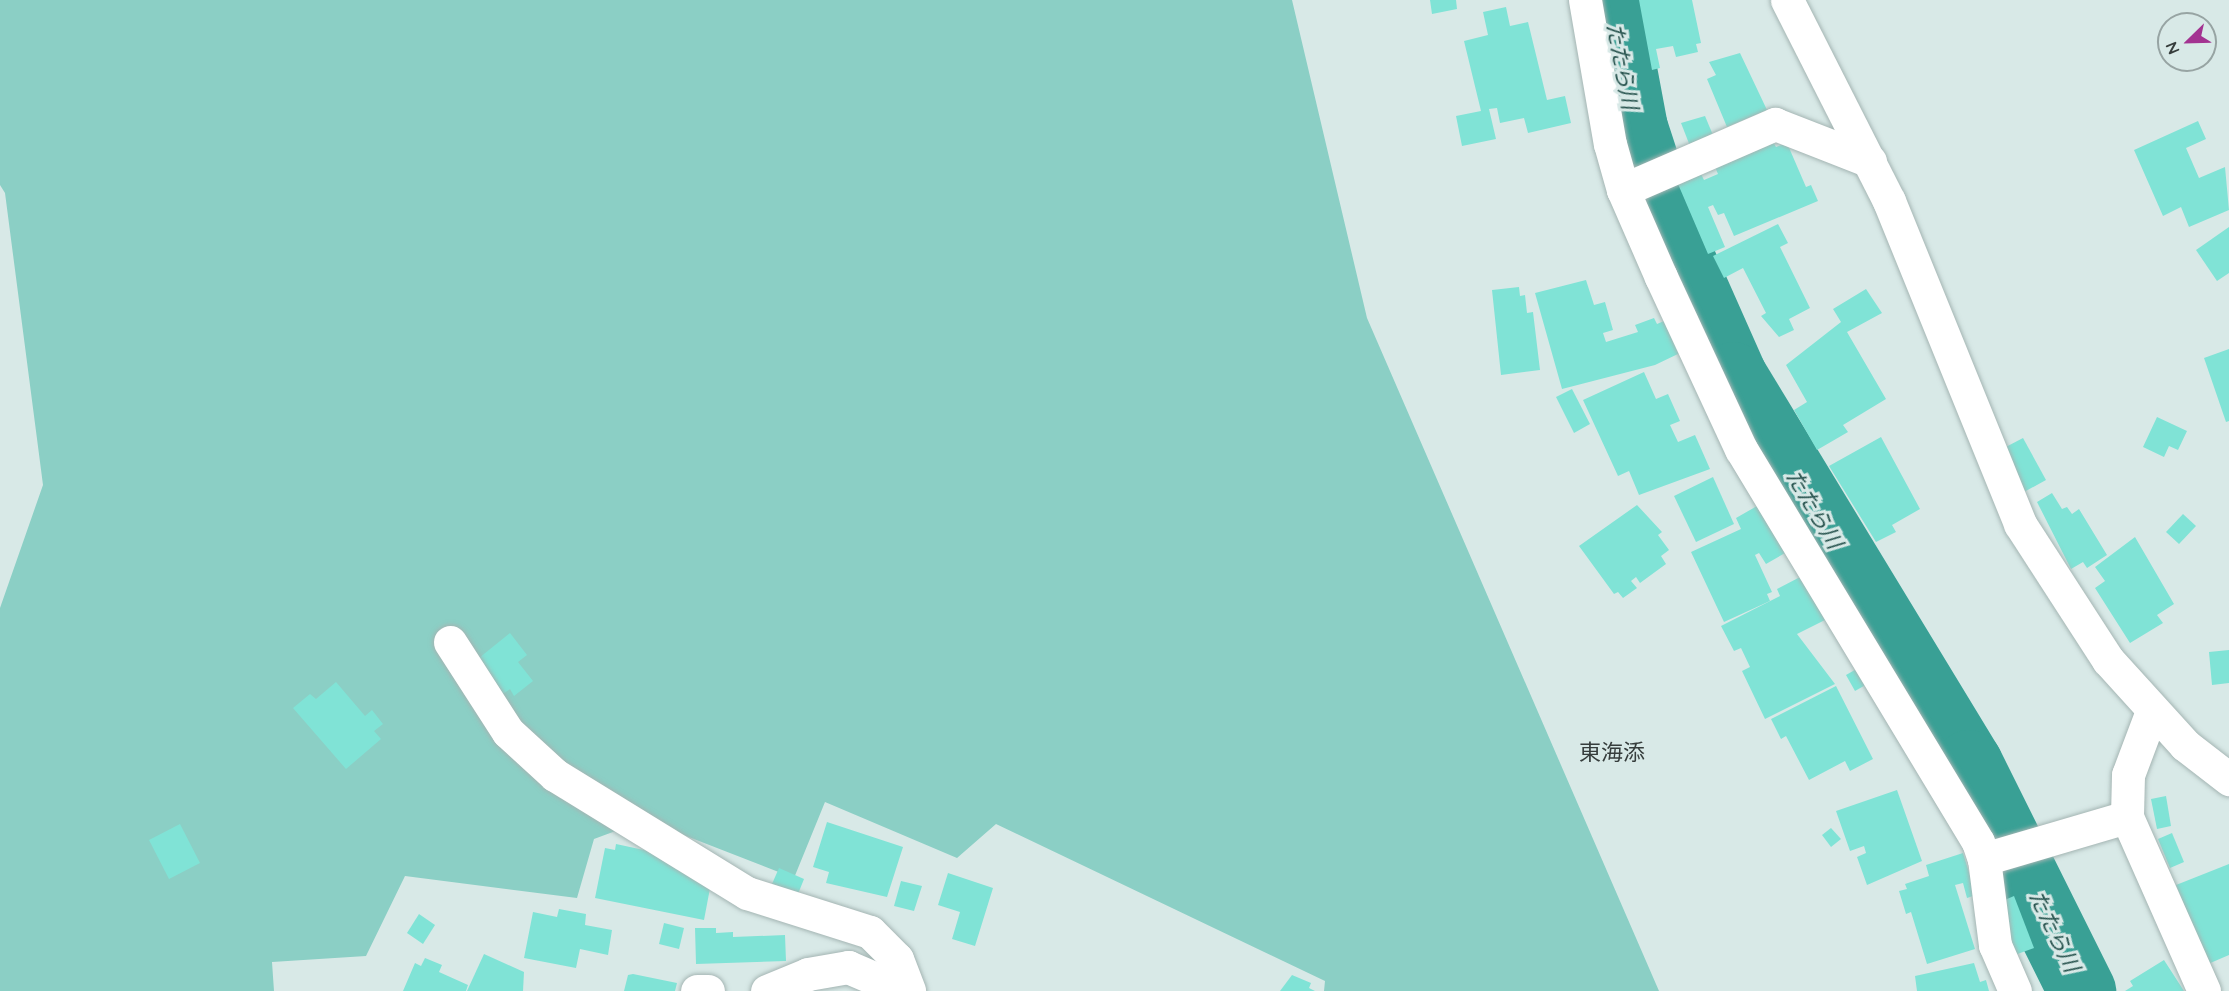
<!DOCTYPE html>
<meta charset="utf-8">
<style>
body{margin:0}
#map{position:relative;width:2229px;height:991px;overflow:hidden;background:#d8e9e7;font-family:Quicksand,"Noto Sans JP",sans-serif}
div>[style]{position:absolute}
.green>*{inset:0;background:#8bcfc5}
.river>*{height:68px;margin:-34px;padding:0 34px;transform-origin:34px;border-radius:34px;background:#39a095}
.building>*{inset:0;background:#80e3d6}
.roads{filter:drop-shadow(0 0 2px #a4b5b3) drop-shadow(0 0 2px #a4b5b3)}
.street>*{height:33px;margin:-16.5px;padding:0 16.5px;transform-origin:16.5px;border-radius:16.5px;background:#fff}
span{translate:-50% -50%;white-space:nowrap;text-align:center;line-height:1.15;-webkit-text-stroke:6px #d8e9e7;paint-order:stroke}
.water-label{font-size:22px;color:#25514c;font-style:italic}
.neighbourhood-label{font-size:22px;color:#363d3c}
.north{position:absolute;left:2157px;top:12px;width:60px;height:60px;box-sizing:border-box;background:#d8e9e7;border:2px solid #97a4a3;border-radius:50%;rotate:247deg;font-size:16px;font-weight:700;line-height:24px;text-align:center;color:#363d3c}
.north::after{content:'';display:block;margin:auto;width:21px;height:27px;background:#a33391;clip-path:polygon(50% 0,100% 100%,50% 72%,0 100%)}
</style>
<div id="map">
<div class="green">
<div style="clip-path:polygon(0 0,1292px 0,1367px 318px,1659px 991px,1324px 991px,1325px 981px,996px 824px,957px 858px,825px 802px,794px 878px,645px 820px,594px 839px,577px 898px,405px 876px,366px 956px,272px 962px,274px 991px,0 991px,0 608px,43px 485px,5px 193px,0 185px)"></div>
</div>
<div class="river">
<div style="left:1610px;top:0;width:130px;rotate:79.4deg"></div>
<div style="left:1634px;top:128px;width:97px;rotate:71.9deg"></div>
<div style="left:1664px;top:220px;width:171px;rotate:66.1deg"></div>
<div style="left:1733px;top:376px;width:454px;rotate:58.7deg"></div>
<div style="left:1969px;top:764px;width:254px;rotate:63.5deg"></div>
</div>
<div class="building">
<div style="clip-path:polygon(1430px 0,1456px 0,1457px 9px,1432px 14px)"></div>
<div style="clip-path:polygon(1639px 0,1692px 0,1701px 43px,1696px 44px,1698px 52px,1676px 57px,1673px 46px,1656px 49px,1660px 68px,1652px 70px)"></div>
<div style="clip-path:polygon(1506px 7px,1510px 26px,1528px 22px,1547px 100px,1565px 96px,1571px 123px,1528px 133px,1524px 118px,1500px 123px,1497px 108px,1489px 109px,1496px 139px,1462px 146px,1456px 116px,1481px 111px,1464px 41px,1488px 35px,1483px 12px)"></div>
<div style="clip-path:polygon(1740px 53px,1767px 110px,1727px 127px,1707px 79px,1716px 75px,1709px 62px)"></div>
<div style="clip-path:polygon(1705px 116px,1715px 140px,1690px 146px,1681px 123px)"></div>
<div style="clip-path:polygon(2198px 121px,2206px 139px,2186px 148px,2199px 178px,2225px 167px,2229px 210px,2189px 227px,2181px 207px,2163px 216px,2134px 150px)"></div>
<div style="clip-path:polygon(1769px 135px,1776px 147px,1787px 143px,1806px 187px,1811px 185px,1818px 201px,1734px 236px,1724px 213px,1718px 215px,1713px 205px,1708px 207px,1725px 247px,1708px 254px,1678px 184px,1701px 174px,1704px 180px,1718px 174px,1715px 167px)"></div>
<div style="clip-path:polygon(1778px 224px,1788px 243px,1780px 247px,1810px 308px,1789px 319px,1794px 330px,1779px 337px,1761px 316px,1766px 313px,1743px 268px,1724px 278px,1713px 256px)"></div>
<div style="clip-path:polygon(2229px 227px,2229px 273px,2217px 281px,2196px 250px)"></div>
<div style="clip-path:polygon(1586px 280px,1594px 305px,1605px 302px,1613px 330px,1603px 333px,1606px 342px,1638px 332px,1635px 325px,1654px 318px,1657px 324px,1664px 321px,1680px 353px,1655px 365px,1562px 389px,1535px 293px)"></div>
<div style="clip-path:polygon(1519px 287px,1520px 296px,1525px 295px,1527px 313px,1533px 312px,1540px 370px,1501px 375px,1492px 290px)"></div>
<div style="clip-path:polygon(1866px 289px,1882px 313px,1847px 332px,1886px 399px,1843px 425px,1848px 432px,1817px 450px,1794px 410px,1807px 402px,1786px 365px,1841px 322px,1833px 309px)"></div>
<div style="clip-path:polygon(2229px 349px,2229px 421px,2226px 422px,2204px 358px)"></div>
<div style="clip-path:polygon(1644px 372px,1656px 399px,1668px 394px,1680px 421px,1670px 425px,1678px 442px,1695px 435px,1710px 469px,1639px 495px,1629px 471px,1618px 476px,1583px 400px)"></div>
<div style="clip-path:polygon(1572px 389px,1590px 424px,1574px 433px,1556px 397px)"></div>
<div style="clip-path:polygon(2157px 417px,2187px 431px,2178px 450px,2169px 446px,2164px 457px,2143px 447px)"></div>
<div style="clip-path:polygon(1881px 437px,1920px 509px,1892px 525px,1896px 532px,1876px 542px,1829px 466px)"></div>
<div style="clip-path:polygon(2023px 438px,2046px 480px,2024px 492px,2002px 449px)"></div>
<div style="clip-path:polygon(1713px 477px,1734px 524px,1696px 542px,1674px 496px)"></div>
<div style="clip-path:polygon(2052px 493px,2062px 509px,2067px 507px,2072px 514px,2079px 509px,2107px 555px,2087px 568px,2083px 562px,2071px 569px,2037px 502px)"></div>
<div style="clip-path:polygon(1637px 505px,1662px 532px,1658px 535px,1669px 550px,1661px 556px,1666px 564px,1640px 583px,1636px 577px,1631px 581px,1637px 588px,1623px 598px,1618px 592px,1614px 594px,1579px 546px)"></div>
<div style="clip-path:polygon(1757px 506px,1785px 553px,1766px 564px,1759px 553px,1755px 555px,1772px 592px,1767px 594px,1770px 601px,1724px 622px,1691px 552px,1741px 529px,1736px 518px)"></div>
<div style="clip-path:polygon(2183px 514px,2196px 526px,2179px 544px,2166px 532px)"></div>
<div style="clip-path:polygon(2135px 537px,2174px 604px,2157px 615px,2163px 623px,2130px 643px,2095px 588px,2105px 581px,2095px 567px)"></div>
<div style="clip-path:polygon(1802px 576px,1825px 620px,1797px 634px,1835px 684px,1765px 719px,1742px 671px,1750px 667px,1741px 648px,1734px 651px,1721px 626px,1780px 596px,1777px 589px)"></div>
<div style="clip-path:polygon(510px 633px,527px 655px,518px 662px,533px 681px,514px 696px,510px 689px,503px 694px,483px 674px,488px 670px,479px 658px)"></div>
<div style="clip-path:polygon(2229px 650px,2229px 683px,2212px 685px,2209px 652px)"></div>
<div style="clip-path:polygon(1860px 667px,1869px 683px,1855px 691px,1846px 675px)"></div>
<div style="clip-path:polygon(336px 682px,365px 716px,372px 710px,383px 724px,374px 731px,381px 739px,346px 769px,293px 708px,310px 694px,316px 699px)"></div>
<div style="clip-path:polygon(1836px 686px,1873px 759px,1850px 771px,1845px 761px,1809px 780px,1786px 736px,1781px 739px,1771px 719px)"></div>
<div style="clip-path:polygon(1897px 790px,1922px 861px,1867px 885px,1857px 857px,1866px 853px,1864px 846px,1850px 851px,1836px 811px)"></div>
<div style="clip-path:polygon(2166px 796px,2171px 826px,2157px 829px,2151px 799px)"></div>
<div style="clip-path:polygon(827px 822px,903px 847px,887px 897px,826px 883px,829px 872px,813px 867px)"></div>
<div style="clip-path:polygon(180px 824px,200px 863px,169px 879px,149px 840px)"></div>
<div style="clip-path:polygon(1831px 828px,1841px 839px,1831px 847px,1822px 835px)"></div>
<div style="clip-path:polygon(2172px 833px,2184px 862px,2170px 868px,2158px 839px)"></div>
<div style="clip-path:polygon(616px 844px,667px 855px,693px 872px,692px 879px,711px 883px,704px 920px,595px 898px,605px 848px,615px 850px)"></div>
<div style="clip-path:polygon(1963px 853px,1976px 895px,1967px 898px,1963px 883px,1955px 885px,1975px 949px,1927px 964px,1911px 912px,1906px 914px,1899px 891px,1907px 889px,1905px 884px,1929px 876px,1926px 865px)"></div>
<div style="clip-path:polygon(2229px 864px,2229px 955px,2208px 964px,2176px 885px)"></div>
<div style="clip-path:polygon(779px 868px,804px 879px,798px 894px,772px 884px)"></div>
<div style="clip-path:polygon(948px 873px,993px 888px,975px 946px,952px 939px,960px 912px,938px 905px)"></div>
<div style="clip-path:polygon(901px 881px,922px 886px,914px 911px,894px 906px)"></div>
<div style="clip-path:polygon(2014px 896px,2034px 948px,2012px 956px,2000px 902px)"></div>
<div style="clip-path:polygon(559px 909px,586px 914px,585px 925px,612px 930px,608px 955px,580px 949px,576px 968px,524px 958px,533px 912px,557px 917px)"></div>
<div style="clip-path:polygon(419px 914px,435px 925px,423px 944px,407px 933px)"></div>
<div style="clip-path:polygon(664px 923px,684px 928px,679px 949px,659px 944px)"></div>
<div style="clip-path:polygon(695px 928px,716px 928px,716px 933px,733px 932px,733px 937px,785px 935px,786px 961px,696px 964px)"></div>
<div style="clip-path:polygon(484px 954px,524px 972px,523px 991px,467px 991px)"></div>
<div style="clip-path:polygon(425px 958px,442px 965px,439px 972px,468px 985px,466px 991px,403px 991px,415px 963px,421px 966px)"></div>
<div style="clip-path:polygon(2164px 960px,2184px 991px,2125px 991px,2133px 986px,2130px 981px)"></div>
<div style="clip-path:polygon(1974px 963px,1980px 982px,1986px 980px,1989px 991px,1917px 991px,1915px 976px)"></div>
<div style="clip-path:polygon(633px 974px,677px 983px,675px 991px,624px 991px,628px 975px)"></div>
<div style="clip-path:polygon(1292px 975px,1311px 983px,1309px 988px,1315px 991px,1280px 991px)"></div>
</div>
<div class="roads">
<div class="street">
<div style="left:1585px;top:0;width:146px;rotate:80.2deg"></div>
<div style="left:1610px;top:144px;width:48px;rotate:74.2deg"></div>
<div style="left:1623px;top:190px;width:95px;rotate:66.4deg"></div>
<div style="left:1661px;top:277px;width:190px;rotate:65.1deg"></div>
<div style="left:1741px;top:449px;width:459px;rotate:58.9deg"></div>
<div style="left:1978px;top:842px;width:18px;rotate:71deg"></div>
<div style="left:1984px;top:859px;width:87px;rotate:82.7deg"></div>
<div style="left:1995px;top:945px;width:50px;rotate:66.5deg"></div>
<div style="left:1787px;top:0;width:225px;rotate:63.1deg"></div>
<div style="left:1889px;top:201px;width:349px;rotate:67.9deg"></div>
<div style="left:2020px;top:524px;width:162px;rotate:57.1deg"></div>
<div style="left:2108px;top:660px;width:115px;rotate:47.8deg"></div>
<div style="left:2185px;top:745px;width:56px;rotate:37.7deg"></div>
<div style="left:1623px;top:190px;width:166px;rotate:-23.5deg"></div>
<div style="left:1775px;top:124px;width:102px;rotate:21.3deg"></div>
<div style="left:450px;top:642px;width:107px;rotate:57.2deg"></div>
<div style="left:508px;top:732px;width:64px;rotate:42.5deg"></div>
<div style="left:555px;top:775px;width:225px;rotate:31.6deg"></div>
<div style="left:747px;top:893px;width:129px;rotate:17.6deg"></div>
<div style="left:870px;top:932px;width:38px;rotate:45deg"></div>
<div style="left:897px;top:959px;width:34px;rotate:69deg"></div>
<div style="left:2152px;top:711px;width:68px;rotate:110.6deg"></div>
<div style="left:2128px;top:775px;width:42px;rotate:91.4deg"></div>
<div style="left:2127px;top:817px;width:190px;rotate:66.1deg"></div>
<div style="left:1984px;top:859px;width:149px;rotate:-16.4deg"></div>
<div style="left:697px;top:991px;width:11px"></div>
<div style="left:767px;top:991px;width:44px;rotate:-22.5deg"></div>
<div style="left:808px;top:974px;width:41px;rotate:-9.9deg"></div>
<div style="left:848px;top:967px;width:61px;rotate:23.2deg"></div>
</div>
</div>
<div class="water-label">
<span style="left:1622px;top:66px;rotate:79deg">たたら川</span>
<span style="left:1814px;top:509px;rotate:59deg">たたら川</span>
<span style="left:2054px;top:931px;rotate:64deg">たたら川</span>
</div>
<div class="neighbourhood-label">
<span style="left:1612px;top:753px">東海添</span>
</div>
<div class="north">N</div>
</div>
